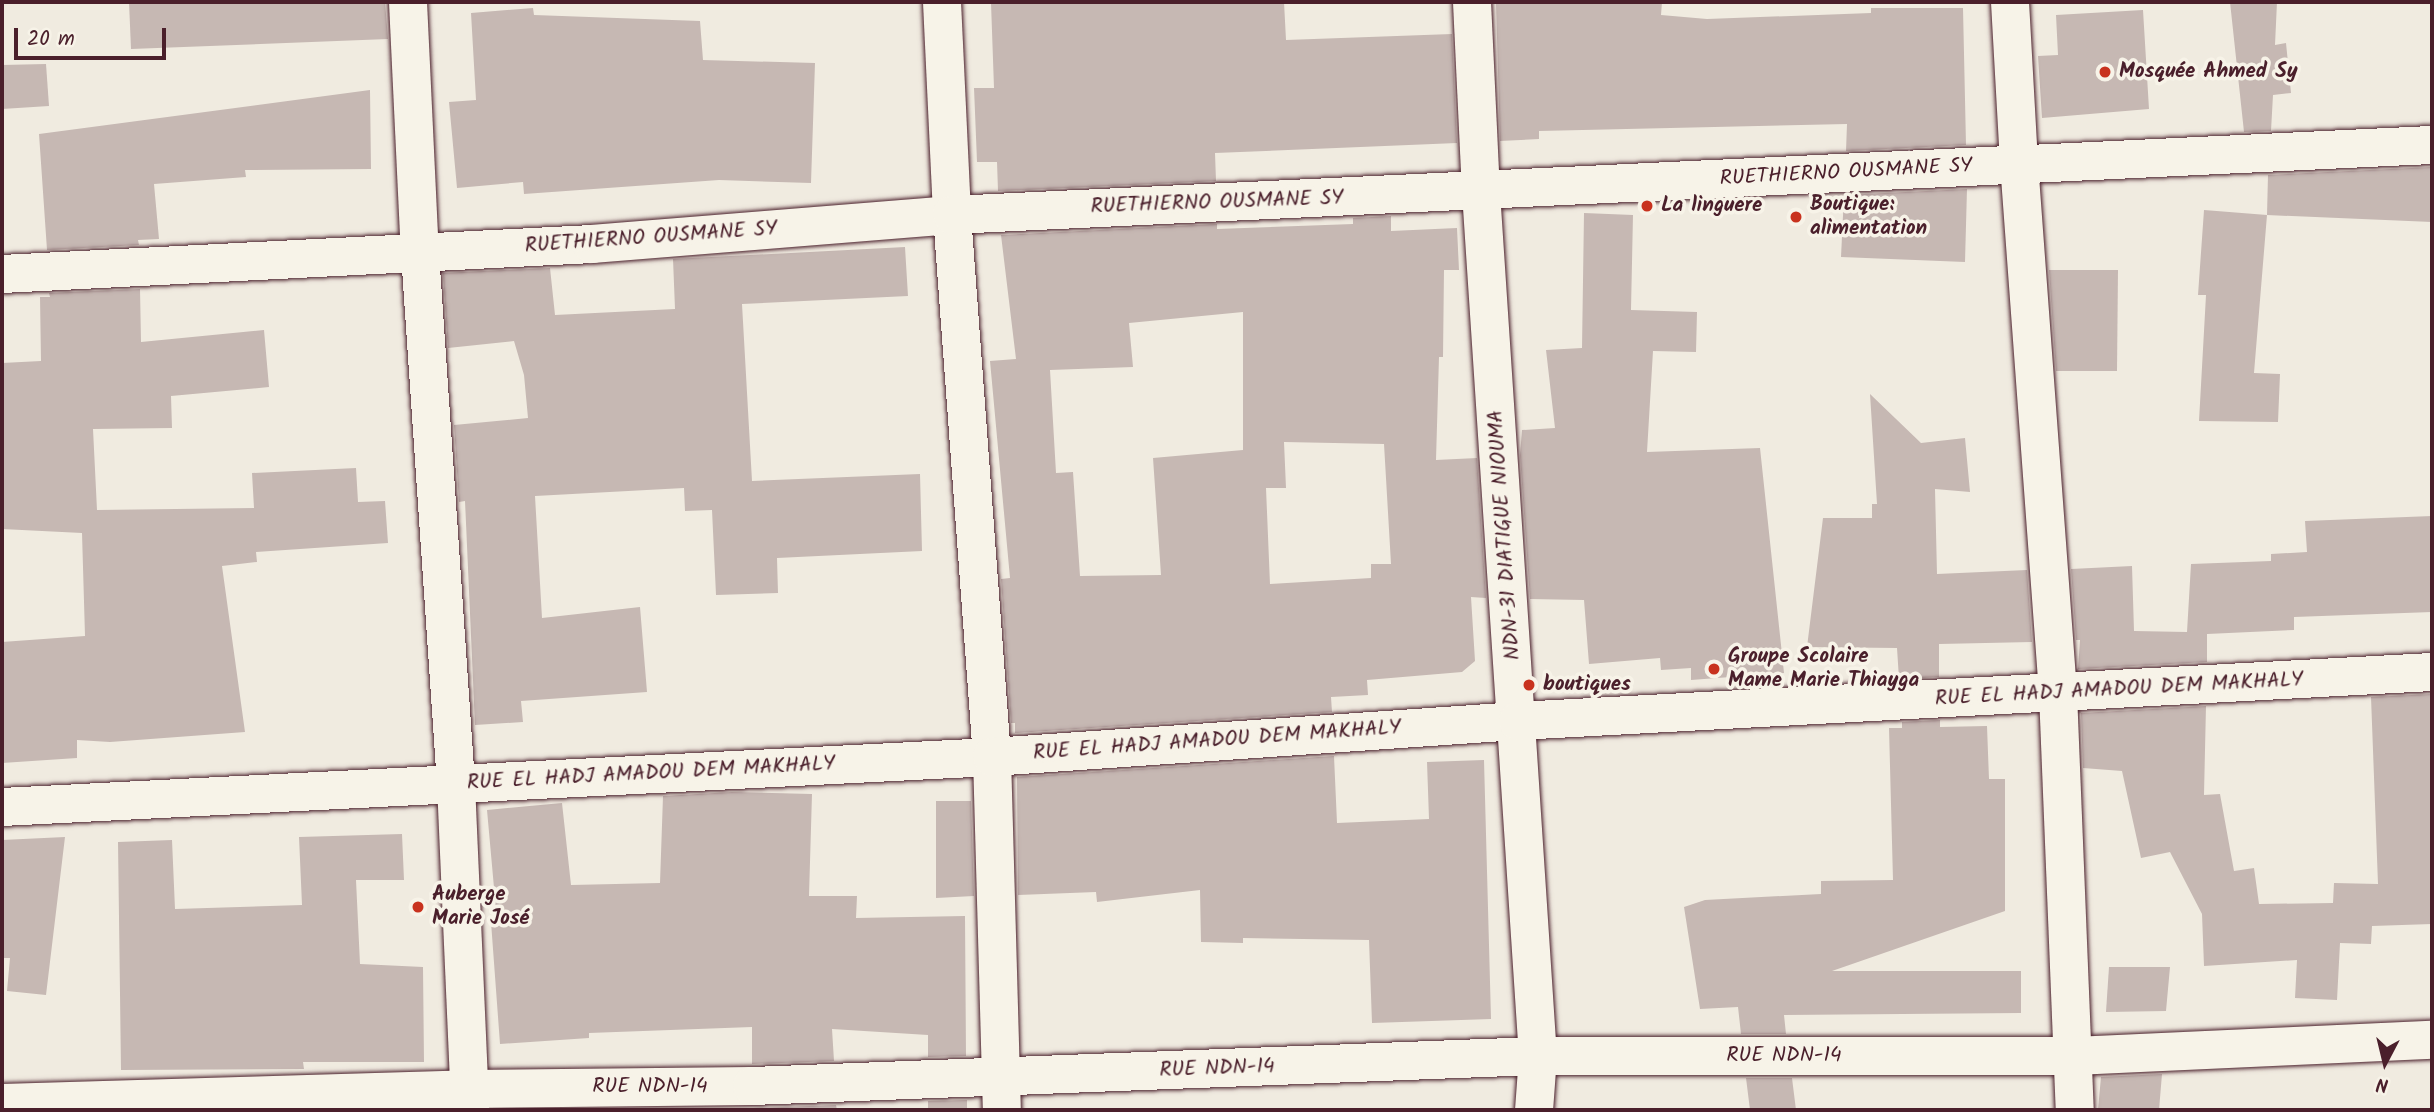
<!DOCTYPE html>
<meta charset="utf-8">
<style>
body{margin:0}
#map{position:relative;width:2434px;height:1112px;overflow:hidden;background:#f0ebe0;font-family:Kalam,sans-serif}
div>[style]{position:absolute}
.building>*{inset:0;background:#c6b8b3}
.roads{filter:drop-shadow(0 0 2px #4a1f2b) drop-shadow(0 0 2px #4a1f2b)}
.street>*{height:38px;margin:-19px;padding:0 19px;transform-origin:19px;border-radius:19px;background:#f7f3e8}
.dots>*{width:19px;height:19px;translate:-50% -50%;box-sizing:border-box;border:4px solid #f7f3e8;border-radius:50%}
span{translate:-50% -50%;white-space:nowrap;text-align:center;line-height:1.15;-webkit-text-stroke:7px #f7f3e8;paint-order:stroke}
.poi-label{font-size:21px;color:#4a1f2b;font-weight:700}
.left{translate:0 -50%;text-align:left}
.street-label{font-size:21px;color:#4a1f2b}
.frame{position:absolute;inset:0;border:4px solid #4a1f2b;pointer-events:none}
.north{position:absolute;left:2350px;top:1028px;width:70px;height:70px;-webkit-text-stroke:5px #f7f3e8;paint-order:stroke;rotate:187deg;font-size:19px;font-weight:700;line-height:28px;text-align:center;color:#4a1f2b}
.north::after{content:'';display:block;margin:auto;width:24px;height:32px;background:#4a1f2b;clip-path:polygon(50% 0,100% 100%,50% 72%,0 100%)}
.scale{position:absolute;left:14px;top:28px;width:152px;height:32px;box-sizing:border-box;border:4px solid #4a1f2b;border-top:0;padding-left:9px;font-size:21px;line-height:24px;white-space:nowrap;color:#4a1f2b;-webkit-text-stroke:5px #f7f3e8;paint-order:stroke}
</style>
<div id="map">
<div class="building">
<div style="clip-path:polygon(129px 2px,385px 2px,388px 39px,131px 49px)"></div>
<div style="clip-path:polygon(1284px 2px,1286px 40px,1452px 34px,1457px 143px,1215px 153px,1216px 181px,998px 191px,997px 162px,977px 162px,974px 88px,994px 88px,991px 3px)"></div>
<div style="clip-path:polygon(1496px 2px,1662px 2px,1661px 15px,1707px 19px,1871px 13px,1871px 8px,1963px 8px,1966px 145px,1846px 151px,1847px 124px,1539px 131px,1539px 139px,1500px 141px)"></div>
<div style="clip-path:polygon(2230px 2px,2277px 2px,2275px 45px,2286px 43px,2291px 93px,2273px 95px,2271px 131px,2244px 132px)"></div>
<div style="clip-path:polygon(533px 8px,534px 15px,700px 21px,703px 60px,815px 63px,811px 183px,719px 180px,524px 194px,523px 182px,457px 188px,449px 102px,476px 100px,471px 13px)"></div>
<div style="clip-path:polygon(2143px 10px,2149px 109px,2042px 118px,2038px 56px,2058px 55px,2056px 15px)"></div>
<div style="clip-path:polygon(46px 64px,49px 106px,2px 109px,2px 65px)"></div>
<div style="clip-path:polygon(370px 90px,371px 169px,245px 170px,246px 177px,154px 184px,159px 239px,138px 240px,139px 245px,47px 250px,39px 134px)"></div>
<div style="clip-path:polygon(2432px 167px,2432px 222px,2267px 215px,2268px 175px)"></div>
<div style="clip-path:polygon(1967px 189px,1965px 262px,1841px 257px,1844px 195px)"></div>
<div style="clip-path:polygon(2204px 210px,2267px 215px,2254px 373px,2280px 374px,2278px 422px,2199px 421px,2206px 295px,2198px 295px)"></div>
<div style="clip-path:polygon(1584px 213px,1633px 215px,1631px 310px,1697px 312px,1696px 352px,1653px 351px,1647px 452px,1760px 448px,1784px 673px,1691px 680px,1691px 668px,1661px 670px,1660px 658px,1589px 664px,1584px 600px,1530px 599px,1520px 455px,1522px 430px,1555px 428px,1546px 350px,1582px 348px)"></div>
<div style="clip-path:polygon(evenodd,1391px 216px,1391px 231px,1457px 228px,1459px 270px,1444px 270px,1443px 357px,1439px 357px,1436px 460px,1477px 458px,1486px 598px,1471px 597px,1475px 661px,1462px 672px,1367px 680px,1368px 695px,1331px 697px,1332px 712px,1015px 733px,1015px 723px,1011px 723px,1001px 579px,1010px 578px,990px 361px,1016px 359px,1001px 235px,1217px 224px,1217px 229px,1353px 224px,1353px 218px,1391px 216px,1243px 312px,1243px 450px,1153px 458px,1161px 575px,1080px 576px,1073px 472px,1056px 473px,1050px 370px,1133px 367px,1129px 323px,1243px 312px,1391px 216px,1284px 442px,1384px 444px,1391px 564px,1371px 564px,1371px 578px,1270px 584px,1266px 488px,1286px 488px,1284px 442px)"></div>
<div style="clip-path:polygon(905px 247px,908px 296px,742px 304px,752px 481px,920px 474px,922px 551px,777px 558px,778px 593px,716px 595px,712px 510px,685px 511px,684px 488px,535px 496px,542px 618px,640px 607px,647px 692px,521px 701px,523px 722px,475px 725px,465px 501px,459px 502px,454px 425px,528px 418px,524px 375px,514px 341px,448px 348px,443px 273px,550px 268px,555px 315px,675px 309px,673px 259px)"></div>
<div style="clip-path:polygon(2049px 270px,2118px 270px,2117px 371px,2056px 371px)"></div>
<div style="clip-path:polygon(140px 289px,141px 342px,264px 330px,269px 387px,171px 396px,172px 428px,93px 429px,97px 510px,254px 508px,252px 473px,356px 468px,358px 502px,385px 501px,388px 543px,256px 552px,257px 562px,222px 566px,245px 732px,110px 742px,77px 740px,77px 758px,2px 763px,2px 642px,85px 636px,82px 533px,2px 529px,2px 363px,41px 361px,40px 297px,50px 297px,49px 293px)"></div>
<div style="clip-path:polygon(1870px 394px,1921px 443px,1965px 438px,1970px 492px,1935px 489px,1937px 574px,2027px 570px,2032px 642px,1939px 644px,1939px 677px,1899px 679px,1897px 648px,1807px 647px,1823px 518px,1872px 518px,1872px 504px,1877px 504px)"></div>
<div style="clip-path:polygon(2432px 516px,2432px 612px,2294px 617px,2294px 630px,2207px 634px,2207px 662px,2078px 669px,2080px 640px,2076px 640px,2071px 569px,2132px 566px,2134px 631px,2187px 632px,2191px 564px,2271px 561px,2271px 554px,2307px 552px,2305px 521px)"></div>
<div style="clip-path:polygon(2432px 694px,2432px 924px,2372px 926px,2371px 944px,2340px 943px,2337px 1000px,2295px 998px,2297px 960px,2204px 966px,2202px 914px,2170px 852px,2141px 858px,2122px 771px,2083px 768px,2081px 713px,2206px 706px,2204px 795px,2220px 794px,2234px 871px,2254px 868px,2259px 904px,2333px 903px,2334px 883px,2378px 884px,2371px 697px)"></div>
<div style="clip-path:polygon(1940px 720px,1940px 727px,1987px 726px,1989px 779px,2005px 779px,2005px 911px,1832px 971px,2021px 971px,2021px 1013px,1784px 1015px,1786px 1034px,1741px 1034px,1738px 1007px,1700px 1009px,1684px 907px,1705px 900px,1821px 894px,1821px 881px,1893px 880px,1889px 728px,1902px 728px,1902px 722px)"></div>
<div style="clip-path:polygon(1334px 756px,1337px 823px,1429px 819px,1427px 762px,1484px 760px,1491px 1019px,1372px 1023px,1369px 940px,1243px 938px,1243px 943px,1201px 942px,1200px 890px,1097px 902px,1096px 892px,1018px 895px,1017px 777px)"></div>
<div style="clip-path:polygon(732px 792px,812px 794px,809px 896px,857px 896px,856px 918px,965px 916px,966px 1056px,928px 1057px,928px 1035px,832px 1029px,834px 1061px,752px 1064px,752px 1027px,589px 1033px,589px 1038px,500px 1044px,491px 922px,497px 921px,487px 810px,562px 803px,571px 885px,660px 883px,663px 796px)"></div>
<div style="clip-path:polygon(936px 801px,971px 801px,974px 896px,936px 898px)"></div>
<div style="clip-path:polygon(402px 834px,404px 880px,356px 880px,360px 964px,423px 967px,424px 1062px,303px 1062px,304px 1069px,121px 1070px,118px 842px,172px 840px,175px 909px,302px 905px,299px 837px)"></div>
<div style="clip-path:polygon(65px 837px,46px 995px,7px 991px,10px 958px,2px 958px,2px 840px)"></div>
<div style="clip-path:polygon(2109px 967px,2170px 967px,2166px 1011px,2106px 1012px)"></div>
<div style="clip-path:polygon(2162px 1074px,2159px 1110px,2098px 1110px,2101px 1077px)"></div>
<div style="clip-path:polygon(1746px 1078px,1792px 1078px,1796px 1110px,1750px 1110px)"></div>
<div style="clip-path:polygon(967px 1100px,967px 1110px,928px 1110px,928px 1101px)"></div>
<div style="clip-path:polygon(836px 1105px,837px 1110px,753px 1110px,753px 1108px)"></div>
</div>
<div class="roads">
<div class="street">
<div style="left:408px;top:2px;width:251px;rotate:87.3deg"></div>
<div style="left:420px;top:253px;width:532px;rotate:86.12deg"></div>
<div style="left:456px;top:784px;width:326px;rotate:87.5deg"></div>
<div style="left:942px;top:2px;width:213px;rotate:87.3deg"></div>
<div style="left:952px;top:215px;width:543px;rotate:85.78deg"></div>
<div style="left:992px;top:757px;width:353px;rotate:88.4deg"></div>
<div style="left:1472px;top:2px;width:190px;rotate:87.3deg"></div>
<div style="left:1481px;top:192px;width:866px;rotate:86.23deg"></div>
<div style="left:1538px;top:1056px;width:54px;rotate:94.2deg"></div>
<div style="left:2010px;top:2px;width:161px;rotate:86.8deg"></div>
<div style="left:2019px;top:163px;width:531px;rotate:85.79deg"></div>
<div style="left:2058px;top:693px;width:417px;rotate:87.7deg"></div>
<div style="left:2px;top:274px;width:591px;rotate:-2.91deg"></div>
<div style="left:592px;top:244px;width:361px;rotate:-4.6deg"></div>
<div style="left:952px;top:215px;width:1482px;rotate:-2.71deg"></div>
<div style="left:2px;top:807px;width:991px;rotate:-2.89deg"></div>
<div style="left:992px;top:757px;width:527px;rotate:-3.92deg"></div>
<div style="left:1518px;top:721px;width:915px;rotate:-3.07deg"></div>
<div style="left:2px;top:1103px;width:467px;rotate:-1.7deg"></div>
<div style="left:469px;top:1089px;width:283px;rotate:-0.6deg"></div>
<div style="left:752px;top:1086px;width:787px;rotate:-2.19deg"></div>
<div style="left:1538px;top:1056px;width:536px"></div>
<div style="left:2074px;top:1056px;width:358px;rotate:-2.6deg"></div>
</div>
</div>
<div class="dots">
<div style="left:2105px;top:72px;background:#c8321e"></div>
<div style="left:1647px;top:206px;background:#c8321e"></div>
<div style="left:1796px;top:217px;background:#c8321e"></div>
<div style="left:1714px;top:669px;background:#c8321e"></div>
<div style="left:1529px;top:685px;background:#c8321e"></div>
<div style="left:418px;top:907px;background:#c8321e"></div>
</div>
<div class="poi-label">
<span class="left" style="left:2119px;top:72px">Mosquée Ahmed Sy</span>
<span class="left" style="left:1810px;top:217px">Boutique:<br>alimentation</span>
<span class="left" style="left:1661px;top:206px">La linguere</span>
<span class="left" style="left:1728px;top:669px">Groupe Scolaire<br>Mame Marie Thiayga</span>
<span class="left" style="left:1543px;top:685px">boutiques</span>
<span class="left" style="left:432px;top:907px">Auberge<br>Marie José</span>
</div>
<div class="street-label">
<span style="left:1846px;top:173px;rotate:-3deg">RUETHIERNO OUSMANE SY</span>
<span style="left:1217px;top:203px;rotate:-2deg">RUETHIERNO OUSMANE SY</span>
<span style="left:651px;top:238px;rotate:-4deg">RUETHIERNO OUSMANE SY</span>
<span style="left:1505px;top:535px;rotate:-94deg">NDN-31 DIATIGUE NIOUMA</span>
<span style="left:2119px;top:690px;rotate:-3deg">RUE EL HADJ AMADOU DEM MAKHALY</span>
<span style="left:1217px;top:741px;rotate:-4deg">RUE EL HADJ AMADOU DEM MAKHALY</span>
<span style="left:651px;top:774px;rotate:-3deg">RUE EL HADJ AMADOU DEM MAKHALY</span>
<span style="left:1784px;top:1056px">RUE NDN-14</span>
<span style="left:1217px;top:1069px;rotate:-2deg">RUE NDN-14</span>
<span style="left:650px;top:1087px">RUE NDN-14</span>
</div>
<div class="frame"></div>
<div class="north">N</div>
<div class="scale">20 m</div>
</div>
